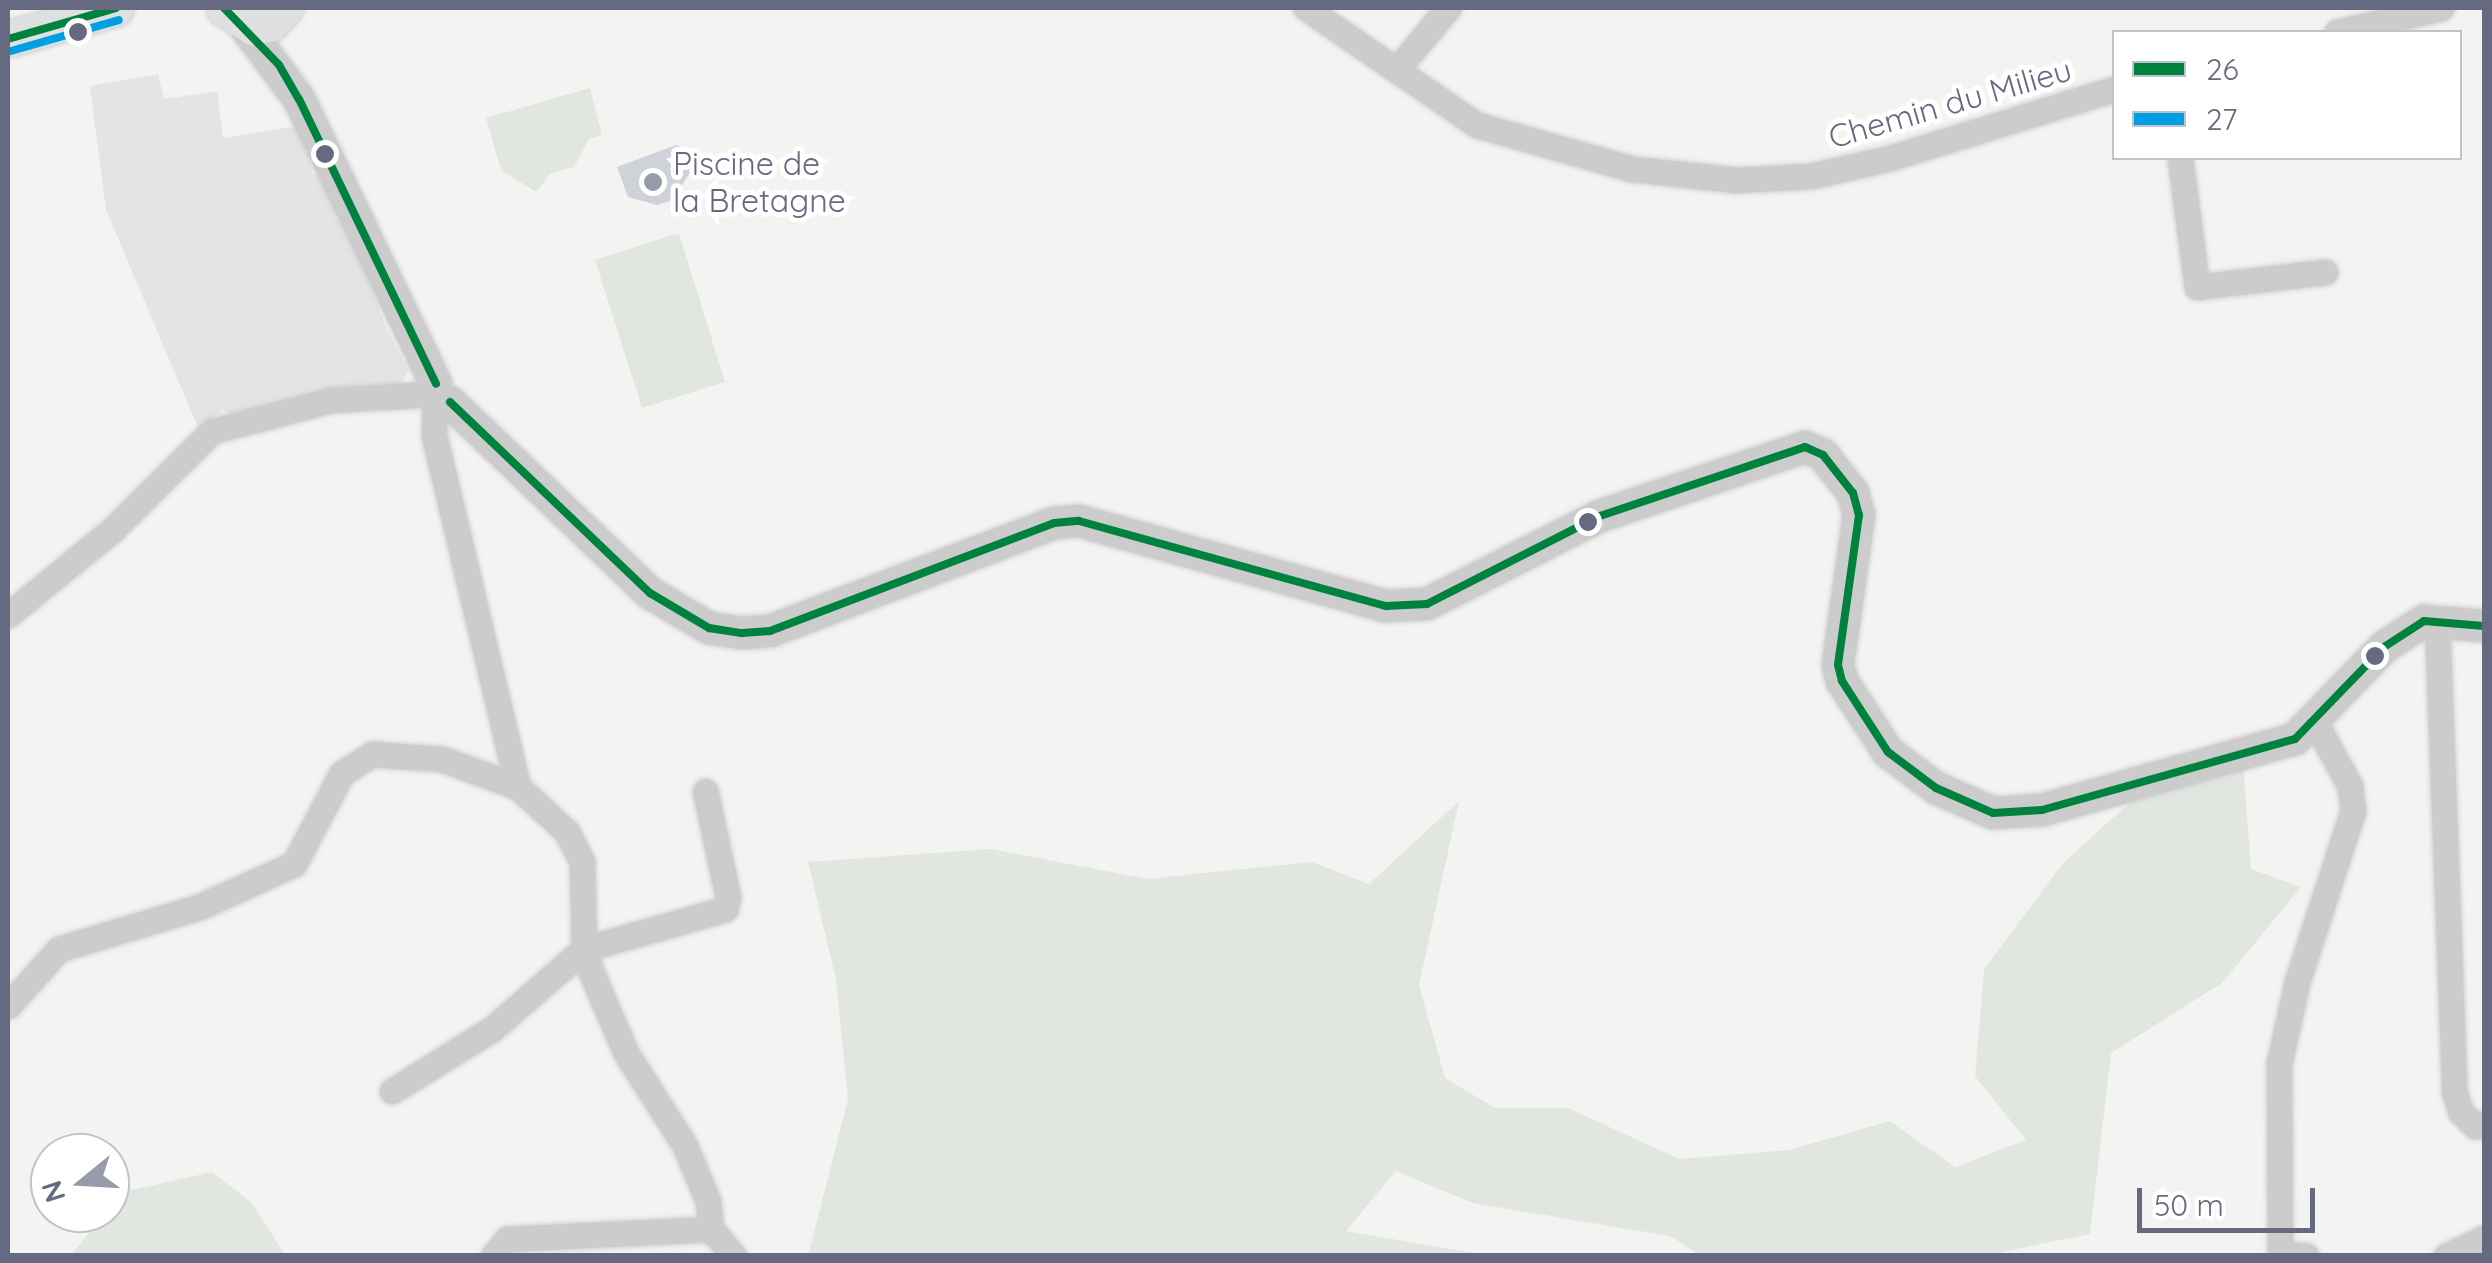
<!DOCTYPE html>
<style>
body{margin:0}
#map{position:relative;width:2492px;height:1263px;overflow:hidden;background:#f3f4f2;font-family:Quicksand,sans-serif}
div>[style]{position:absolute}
.built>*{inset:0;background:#e3e4e4}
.green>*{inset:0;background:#e1e6e1}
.water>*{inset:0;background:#cfd2d8}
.roads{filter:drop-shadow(0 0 2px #d0d0d1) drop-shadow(0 0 2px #d0d0d1)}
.minor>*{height:25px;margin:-12.5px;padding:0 12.5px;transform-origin:12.5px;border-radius:12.5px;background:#cccccd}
.tertiary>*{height:32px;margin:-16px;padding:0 16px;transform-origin:16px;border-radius:16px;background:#cccccd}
.secondary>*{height:35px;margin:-17.5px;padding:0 17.5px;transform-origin:17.5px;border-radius:17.5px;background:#dfe0e1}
.bus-1>*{height:8px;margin:-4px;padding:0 4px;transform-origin:4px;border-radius:4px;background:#00823f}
.bus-2>*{height:8px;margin:-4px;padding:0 4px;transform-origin:4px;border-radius:4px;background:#009fe3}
.dots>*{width:28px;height:28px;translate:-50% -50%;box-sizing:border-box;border:5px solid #fff;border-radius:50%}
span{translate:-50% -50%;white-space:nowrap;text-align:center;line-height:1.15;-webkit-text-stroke:10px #fff;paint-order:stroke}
.street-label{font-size:32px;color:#656a80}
.poi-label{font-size:32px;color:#656a80}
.left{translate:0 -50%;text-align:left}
.frame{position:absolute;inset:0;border:10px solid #656a80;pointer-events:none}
.legend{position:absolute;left:2112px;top:30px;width:350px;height:130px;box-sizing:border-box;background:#fff;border:2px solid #c1c3cc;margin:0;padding:12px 18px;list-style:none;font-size:30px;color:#656a80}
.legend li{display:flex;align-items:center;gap:20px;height:50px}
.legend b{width:50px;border:2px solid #c1c3cc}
.north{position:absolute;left:30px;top:1133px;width:100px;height:100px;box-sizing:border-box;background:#fff;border:2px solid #c1c3cc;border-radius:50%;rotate:252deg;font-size:28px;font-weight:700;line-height:40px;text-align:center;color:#656a80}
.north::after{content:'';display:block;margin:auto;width:35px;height:45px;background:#979aa8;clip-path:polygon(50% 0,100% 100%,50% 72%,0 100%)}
.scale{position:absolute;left:2137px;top:1188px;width:178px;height:45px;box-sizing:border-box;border:5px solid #656a80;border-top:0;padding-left:12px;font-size:30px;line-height:35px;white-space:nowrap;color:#656a80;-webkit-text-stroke:8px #fff;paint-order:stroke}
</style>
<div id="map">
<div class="built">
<div style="clip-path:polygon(158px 74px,164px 99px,217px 91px,223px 138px,304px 125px,312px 175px,324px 173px,337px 221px,346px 220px,386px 328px,409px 370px,398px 389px,232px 415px,222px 410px,199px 430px,106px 210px,90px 86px)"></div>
</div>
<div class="green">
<div style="clip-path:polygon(590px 88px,602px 135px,589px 139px,574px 167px,550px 174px,536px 192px,501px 170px,486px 118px)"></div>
<div style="clip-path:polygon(679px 233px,725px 382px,642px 408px,595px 260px)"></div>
<div style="clip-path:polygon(2243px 761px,2251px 869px,2301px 887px,2222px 983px,2111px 1053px,2090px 1234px,1987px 1255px,1700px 1255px,1670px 1236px,1473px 1203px,1396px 1171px,1346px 1231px,1486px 1255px,808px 1256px,848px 1099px,836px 980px,808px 862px,991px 849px,1147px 879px,1312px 862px,1369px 884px,1459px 801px,1419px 985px,1445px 1078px,1495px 1108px,1568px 1108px,1679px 1159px,1789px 1150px,1890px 1121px,1955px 1167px,2026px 1140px,1975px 1076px,1984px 969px,2063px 863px,2137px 796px)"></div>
<div style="clip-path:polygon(212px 1172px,252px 1203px,285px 1255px,71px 1255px,123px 1192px)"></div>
</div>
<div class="water">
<div style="clip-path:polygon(676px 145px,684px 148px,691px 171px,673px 200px,657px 205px,628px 197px,617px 167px)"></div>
</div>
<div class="roads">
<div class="minor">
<div style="left:1306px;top:8px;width:207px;rotate:34.4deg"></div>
<div style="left:1477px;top:125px;width:162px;rotate:15.8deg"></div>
<div style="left:1633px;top:169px;width:104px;rotate:6.1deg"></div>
<div style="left:1736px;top:180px;width:75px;rotate:-3.1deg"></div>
<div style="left:1811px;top:176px;width:81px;rotate:-12.8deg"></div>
<div style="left:1890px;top:158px;width:234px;rotate:-17.1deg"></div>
<div style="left:2337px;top:32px;width:107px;rotate:-13deg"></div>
<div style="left:1397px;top:69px;width:80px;rotate:-50.1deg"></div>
<div style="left:2180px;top:158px;width:130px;rotate:82.5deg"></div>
<div style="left:2197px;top:287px;width:129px;rotate:-6.7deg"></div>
<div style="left:435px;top:404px;width:31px;rotate:92deg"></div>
<div style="left:434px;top:435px;width:362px;rotate:76.6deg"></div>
<div style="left:518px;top:787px;width:67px;rotate:42.6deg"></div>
<div style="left:567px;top:832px;width:34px;rotate:63deg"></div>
<div style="left:582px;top:862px;width:87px;rotate:88.7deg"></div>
<div style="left:584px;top:949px;width:26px;rotate:72deg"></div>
<div style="left:592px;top:974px;width:86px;rotate:66.7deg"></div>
<div style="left:626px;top:1053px;width:110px;rotate:57.6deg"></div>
<div style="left:685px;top:1146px;width:60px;rotate:67.3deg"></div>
<div style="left:708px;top:1201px;width:28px;rotate:84deg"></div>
<div style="left:711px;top:1229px;width:204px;rotate:177.2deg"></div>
<div style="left:507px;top:1239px;width:22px;rotate:129deg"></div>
<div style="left:8px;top:615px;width:133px;rotate:-39.2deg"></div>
<div style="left:111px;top:531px;width:142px;rotate:-44.7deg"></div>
<div style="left:212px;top:431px;width:123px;rotate:-14.6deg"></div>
<div style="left:331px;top:400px;width:99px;rotate:-3.5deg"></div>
<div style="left:2437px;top:620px;width:470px;rotate:87.9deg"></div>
<div style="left:2454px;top:1090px;width:22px;rotate:74deg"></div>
<div style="left:2460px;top:1111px;width:21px;rotate:45deg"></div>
<div style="left:2475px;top:1126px;width:9px;rotate:-13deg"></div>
<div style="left:8px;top:1006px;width:76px;rotate:-48.2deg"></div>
<div style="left:59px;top:949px;width:146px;rotate:-16.7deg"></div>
<div style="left:199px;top:907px;width:104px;rotate:-24.4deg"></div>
<div style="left:294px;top:864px;width:103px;rotate:-62.2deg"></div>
<div style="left:342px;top:773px;width:36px;rotate:-32deg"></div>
<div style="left:373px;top:754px;width:69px;rotate:4.1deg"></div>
<div style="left:442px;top:759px;width:81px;rotate:20.2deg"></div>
<div style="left:392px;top:1091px;width:118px;rotate:-31.8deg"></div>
<div style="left:492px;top:1029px;width:122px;rotate:-41deg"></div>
<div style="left:584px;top:949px;width:147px;rotate:-15.8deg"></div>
<div style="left:725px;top:909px;width:12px;rotate:-76deg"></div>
<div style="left:728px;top:897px;width:108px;rotate:-102.2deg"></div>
<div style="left:711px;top:1229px;width:35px;rotate:50deg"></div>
<div style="left:2280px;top:1254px;width:190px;rotate:-90.3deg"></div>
<div style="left:2279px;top:1064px;width:84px;rotate:-77.6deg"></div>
<div style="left:2297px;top:982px;width:180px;rotate:-71.9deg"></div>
<div style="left:2353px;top:811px;width:25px;rotate:-97deg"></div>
<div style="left:2350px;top:786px;width:73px;rotate:-118.7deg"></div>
<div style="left:2280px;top:1254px;width:26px;rotate:4deg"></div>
<div style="left:2446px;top:1256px;width:42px;rotate:-25.3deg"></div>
</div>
<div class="tertiary">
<div style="left:244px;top:25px;width:92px;rotate:53.4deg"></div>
<div style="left:299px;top:99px;width:316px;rotate:64.3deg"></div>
<div style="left:450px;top:402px;width:277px;rotate:43.7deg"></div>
<div style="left:650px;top:593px;width:69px;rotate:30.7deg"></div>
<div style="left:709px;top:628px;width:33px;rotate:9deg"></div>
<div style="left:742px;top:633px;width:28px;rotate:-4deg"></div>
<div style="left:770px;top:631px;width:304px;rotate:-20.8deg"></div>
<div style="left:1054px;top:523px;width:25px;rotate:-5deg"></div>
<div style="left:1079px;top:521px;width:319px;rotate:15.5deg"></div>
<div style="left:1386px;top:606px;width:41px;rotate:-2.8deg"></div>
<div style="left:1427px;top:604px;width:194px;rotate:-27deg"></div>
<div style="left:1600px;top:516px;width:216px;rotate:-18.6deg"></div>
<div style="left:1805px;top:447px;width:20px;rotate:24deg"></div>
<div style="left:1823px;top:455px;width:48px;rotate:51.7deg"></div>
<div style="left:1853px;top:493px;width:23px;rotate:75deg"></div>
<div style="left:1859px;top:515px;width:151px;rotate:98deg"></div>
<div style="left:1838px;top:665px;width:16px;rotate:76deg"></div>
<div style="left:1842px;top:681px;width:85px;rotate:57.1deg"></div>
<div style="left:1888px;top:752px;width:60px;rotate:36.9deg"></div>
<div style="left:1936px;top:788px;width:62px;rotate:23.7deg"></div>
<div style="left:1993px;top:813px;width:49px;rotate:-3.5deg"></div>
<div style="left:2042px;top:810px;width:263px;rotate:-15.7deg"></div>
<div style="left:2295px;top:739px;width:128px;rotate:-45.9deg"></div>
<div style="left:2384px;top:647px;width:48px;rotate:-33deg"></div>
<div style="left:2424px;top:621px;width:60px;rotate:4.8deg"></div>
</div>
<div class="secondary">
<div style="left:224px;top:8px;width:35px;rotate:33deg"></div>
<div style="left:253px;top:27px;width:18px;rotate:-13deg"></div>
<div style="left:271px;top:23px;width:21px;rotate:-47deg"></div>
<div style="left:8px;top:39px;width:112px;rotate:-16deg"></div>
</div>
</div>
<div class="bus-1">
<div style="left:224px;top:8px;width:79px;rotate:46deg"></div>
<div style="left:279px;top:65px;width:39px;rotate:60deg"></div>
<div style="left:299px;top:99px;width:316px;rotate:64.3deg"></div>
<div style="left:8px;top:39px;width:112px;rotate:-16deg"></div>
<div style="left:450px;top:402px;width:277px;rotate:43.7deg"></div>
<div style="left:650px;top:593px;width:69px;rotate:30.7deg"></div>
<div style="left:709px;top:628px;width:33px;rotate:9deg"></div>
<div style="left:742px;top:633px;width:28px;rotate:-4deg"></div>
<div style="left:770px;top:631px;width:304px;rotate:-20.8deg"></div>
<div style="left:1054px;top:523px;width:25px;rotate:-5deg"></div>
<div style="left:1079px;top:521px;width:319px;rotate:15.5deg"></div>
<div style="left:1386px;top:606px;width:41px;rotate:-2.8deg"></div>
<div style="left:1427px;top:604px;width:194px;rotate:-27deg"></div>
<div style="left:1600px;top:516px;width:216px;rotate:-18.6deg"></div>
<div style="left:1805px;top:447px;width:20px;rotate:24deg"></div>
<div style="left:1823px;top:455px;width:48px;rotate:51.7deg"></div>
<div style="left:1853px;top:493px;width:23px;rotate:75deg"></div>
<div style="left:1859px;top:515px;width:151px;rotate:98deg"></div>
<div style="left:1838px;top:665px;width:16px;rotate:76deg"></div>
<div style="left:1842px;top:681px;width:85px;rotate:57.1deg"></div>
<div style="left:1888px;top:752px;width:60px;rotate:36.9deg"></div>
<div style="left:1936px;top:788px;width:62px;rotate:23.7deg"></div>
<div style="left:1993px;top:813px;width:49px;rotate:-3.5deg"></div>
<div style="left:2042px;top:810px;width:263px;rotate:-15.7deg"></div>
<div style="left:2295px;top:739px;width:128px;rotate:-45.9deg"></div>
<div style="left:2384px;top:647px;width:48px;rotate:-33deg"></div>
<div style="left:2424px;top:621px;width:60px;rotate:4.8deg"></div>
</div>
<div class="bus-2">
<div style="left:11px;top:51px;width:112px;rotate:-16deg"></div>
</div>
<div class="dots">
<div style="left:78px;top:32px;background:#656a80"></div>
<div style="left:325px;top:154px;background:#656a80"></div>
<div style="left:653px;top:182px;background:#979aa8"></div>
<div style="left:1588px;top:522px;background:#656a80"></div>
<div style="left:2375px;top:656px;background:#656a80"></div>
</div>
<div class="street-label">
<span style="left:1950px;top:103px;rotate:-16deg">Chemin du Milieu</span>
</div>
<div class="poi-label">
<span class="left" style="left:673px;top:182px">Piscine de<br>la Bretagne</span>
</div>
<div class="frame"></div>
<ul class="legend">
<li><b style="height:12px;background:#00823f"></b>26</li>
<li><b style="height:12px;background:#009fe3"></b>27</li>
</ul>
<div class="north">N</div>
<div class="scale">50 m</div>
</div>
